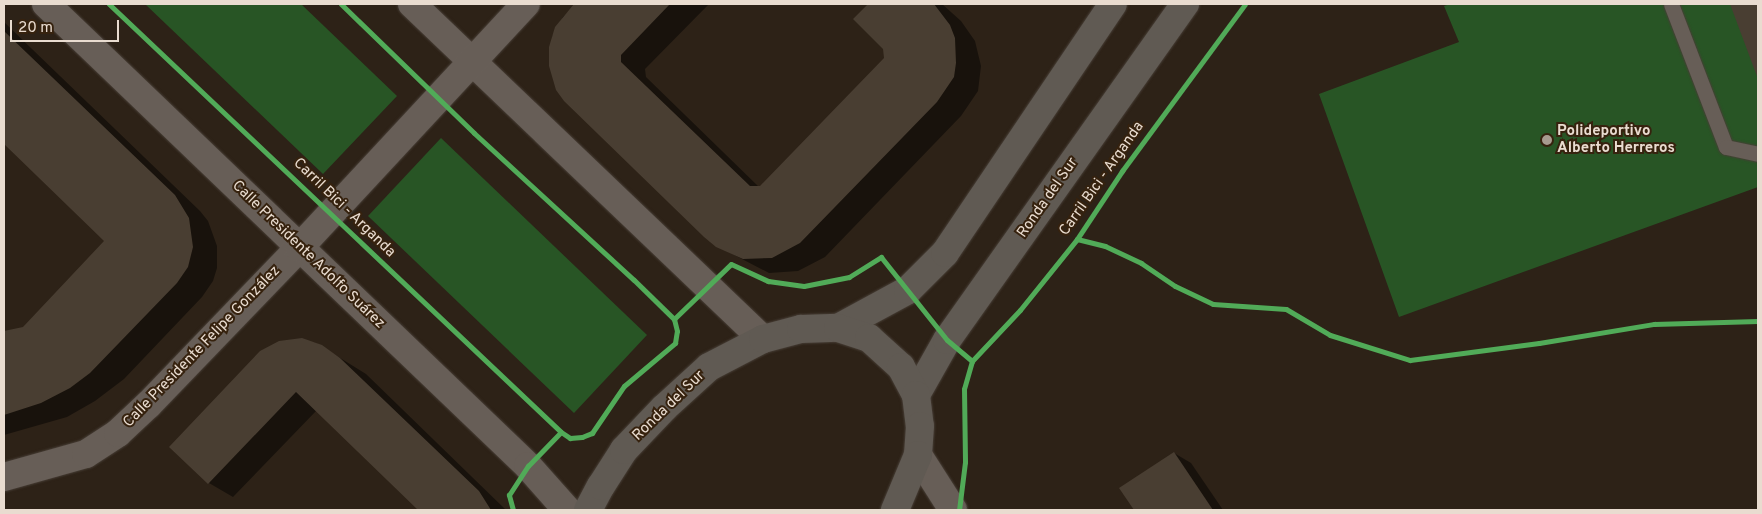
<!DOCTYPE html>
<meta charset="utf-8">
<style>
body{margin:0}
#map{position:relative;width:1762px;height:514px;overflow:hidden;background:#2d2217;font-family:Overpass,sans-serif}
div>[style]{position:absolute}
.green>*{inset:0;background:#285525}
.shadow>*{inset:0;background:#0007}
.building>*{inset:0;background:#493e32}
.roads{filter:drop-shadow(0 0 1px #473e36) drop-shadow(0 0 1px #473e36)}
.lane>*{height:15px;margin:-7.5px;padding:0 7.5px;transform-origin:7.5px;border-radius:7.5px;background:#675e57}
.street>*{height:28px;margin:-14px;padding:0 14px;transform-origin:14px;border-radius:14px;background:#675e57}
.secondary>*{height:28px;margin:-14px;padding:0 14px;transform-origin:14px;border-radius:14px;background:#605a53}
.cycleway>*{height:5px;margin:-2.5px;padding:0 2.5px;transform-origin:2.5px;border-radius:2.5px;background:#51ab58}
.dots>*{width:14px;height:14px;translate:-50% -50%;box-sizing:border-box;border:2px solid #36220e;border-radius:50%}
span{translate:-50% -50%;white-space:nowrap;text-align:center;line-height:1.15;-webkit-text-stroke:4px #36220e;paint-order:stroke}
.poi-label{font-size:15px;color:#e9dcd0;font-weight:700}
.left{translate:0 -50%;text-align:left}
.street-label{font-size:15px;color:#e9dcd0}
.frame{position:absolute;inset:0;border:5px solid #e9dcd0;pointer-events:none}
.scale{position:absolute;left:10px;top:20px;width:109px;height:22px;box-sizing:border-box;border:2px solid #e9dcd0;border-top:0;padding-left:6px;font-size:15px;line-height:18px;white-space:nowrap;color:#e9dcd0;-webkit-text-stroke:4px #36220e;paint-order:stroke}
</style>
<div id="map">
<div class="green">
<div style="clip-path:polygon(145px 4px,301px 4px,397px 96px,323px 174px)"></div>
<div style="clip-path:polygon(1450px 4px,1758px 4px,1758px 187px,1399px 317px,1319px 94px,1459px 42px,1444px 6px)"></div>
<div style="clip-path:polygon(441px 138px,647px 335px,574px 413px,368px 216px)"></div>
</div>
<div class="shadow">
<div style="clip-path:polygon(576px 4px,709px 4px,645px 69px,646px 77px,760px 188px,885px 59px,884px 48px,854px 19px,869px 4px,942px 4px,961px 21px,975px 41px,981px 66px,978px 91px,961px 116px,825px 257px,798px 271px,769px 273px,717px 246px,552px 37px,563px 17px)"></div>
<div style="clip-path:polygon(1732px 4px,1758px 4px,1758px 76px)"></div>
<div style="clip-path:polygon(4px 22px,200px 211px,208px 221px,217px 246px,217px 268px,213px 281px,202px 297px,124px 379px,95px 401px,67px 417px,4px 435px,4px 333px,23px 328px,106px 241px,4px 142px)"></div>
<div style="clip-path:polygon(294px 339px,316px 343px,366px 374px,506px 510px,420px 510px,317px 410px,233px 497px,209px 483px)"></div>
<div style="clip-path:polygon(1174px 453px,1191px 463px,1223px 510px,1135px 510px,1121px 488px)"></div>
</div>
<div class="building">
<div style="clip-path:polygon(574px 4px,670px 4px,621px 55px,621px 62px,750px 186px,760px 186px,884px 58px,883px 49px,853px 19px,868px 4px,934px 4px,950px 25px,955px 38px,956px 63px,954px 77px,937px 102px,800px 243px,772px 258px,743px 259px,716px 247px,704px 237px,564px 101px,556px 90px,549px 66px,549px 47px,555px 27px)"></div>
<div style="clip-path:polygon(1730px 4px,1758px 4px,1758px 79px)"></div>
<div style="clip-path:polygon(4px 31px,175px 195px,189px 218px,193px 247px,188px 267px,177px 283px,90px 373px,70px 388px,41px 403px,4px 415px,4px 331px,23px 327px,104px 241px,4px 144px)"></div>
<div style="clip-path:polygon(302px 338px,322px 345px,340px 358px,479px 491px,491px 510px,418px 510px,296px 392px,208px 484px,169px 447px,260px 351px,279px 341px)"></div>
<div style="clip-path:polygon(1174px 452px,1213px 510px,1134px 510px,1119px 488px)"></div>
</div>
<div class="roads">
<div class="lane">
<div style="left:1671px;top:4px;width:153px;rotate:69deg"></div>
<div style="left:1726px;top:147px;width:33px;rotate:12deg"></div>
</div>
<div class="street">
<div style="left:46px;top:4px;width:668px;rotate:43.79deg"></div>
<div style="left:528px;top:466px;width:59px;rotate:48.4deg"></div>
<div style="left:412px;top:4px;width:485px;rotate:43.7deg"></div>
<div style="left:918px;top:455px;width:65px;rotate:57.5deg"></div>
<div style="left:4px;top:477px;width:85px;rotate:-15.7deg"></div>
<div style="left:86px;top:454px;width:38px;rotate:-33deg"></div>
<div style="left:118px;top:433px;width:42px;rotate:-43.1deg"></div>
<div style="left:149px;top:404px;width:216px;rotate:-46.1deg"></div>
<div style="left:299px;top:248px;width:333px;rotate:-47.1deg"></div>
</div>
<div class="secondary">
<div style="left:838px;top:328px;width:80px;rotate:-28.5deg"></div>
<div style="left:908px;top:290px;width:52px;rotate:-45deg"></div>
<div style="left:945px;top:253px;width:300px;rotate:-56deg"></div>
<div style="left:916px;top:395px;width:63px;rotate:-60.6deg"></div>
<div style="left:947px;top:340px;width:412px;rotate:-54.7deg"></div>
<div style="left:588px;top:510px;width:27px;rotate:-62deg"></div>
<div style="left:601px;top:486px;width:43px;rotate:-57.4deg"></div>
<div style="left:624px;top:450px;width:58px;rotate:-46.4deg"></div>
<div style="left:664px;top:408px;width:61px;rotate:-42.3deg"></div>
<div style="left:709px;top:367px;width:61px;rotate:-27.4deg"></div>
<div style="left:763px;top:339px;width:39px;rotate:-15deg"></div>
<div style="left:801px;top:329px;width:37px;rotate:-2deg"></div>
<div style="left:838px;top:328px;width:33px;rotate:18deg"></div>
<div style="left:869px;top:338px;width:43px;rotate:42.2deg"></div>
<div style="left:901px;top:367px;width:32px;rotate:62deg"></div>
<div style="left:916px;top:395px;width:31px;rotate:83deg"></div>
<div style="left:920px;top:426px;width:29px;rotate:94deg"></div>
<div style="left:918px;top:455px;width:60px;rotate:112.7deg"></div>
</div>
</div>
<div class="cycleway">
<div style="left:109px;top:4px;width:622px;rotate:43.44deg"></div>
<div style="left:341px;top:4px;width:185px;rotate:44.1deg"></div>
<div style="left:474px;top:133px;width:217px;rotate:42.6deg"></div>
<div style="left:634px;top:280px;width:56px;rotate:44.3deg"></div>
<div style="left:1077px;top:239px;width:29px;rotate:14deg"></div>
<div style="left:1105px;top:246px;width:40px;rotate:25deg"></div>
<div style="left:1141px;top:263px;width:41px;rotate:34.1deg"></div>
<div style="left:1175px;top:286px;width:42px;rotate:25.3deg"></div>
<div style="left:1213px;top:304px;width:73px;rotate:3.9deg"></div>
<div style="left:1286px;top:309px;width:51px;rotate:30.6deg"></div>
<div style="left:1330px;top:335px;width:84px;rotate:17.4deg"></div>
<div style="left:1410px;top:360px;width:130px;rotate:-7.5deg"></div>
<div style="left:1539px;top:343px;width:117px;rotate:-9.4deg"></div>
<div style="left:1654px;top:324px;width:104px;rotate:-1.7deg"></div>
<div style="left:972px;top:361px;width:70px;rotate:-46.7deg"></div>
<div style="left:1020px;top:310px;width:91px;rotate:-51.2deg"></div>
<div style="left:1077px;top:239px;width:82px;rotate:-56.5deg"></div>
<div style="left:1122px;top:171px;width:207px;rotate:-53.6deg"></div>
<div style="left:513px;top:510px;width:16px;rotate:-105deg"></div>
<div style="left:509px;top:495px;width:35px;rotate:-57deg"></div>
<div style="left:528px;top:466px;width:47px;rotate:-45.9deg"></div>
<div style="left:561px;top:432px;width:11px;rotate:34deg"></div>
<div style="left:570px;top:438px;width:12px;rotate:-5deg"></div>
<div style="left:582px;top:437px;width:11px;rotate:-22deg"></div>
<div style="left:592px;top:433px;width:57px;rotate:-55.8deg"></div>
<div style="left:624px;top:386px;width:67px;rotate:-40.1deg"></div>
<div style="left:675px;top:343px;width:12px;rotate:-81deg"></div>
<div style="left:677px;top:331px;width:12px;rotate:-104deg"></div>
<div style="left:674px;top:319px;width:79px;rotate:-44deg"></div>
<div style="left:731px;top:264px;width:41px;rotate:24.7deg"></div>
<div style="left:768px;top:281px;width:36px;rotate:8deg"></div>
<div style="left:804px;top:286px;width:46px;rotate:-11.3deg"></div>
<div style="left:849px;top:277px;width:38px;rotate:-32deg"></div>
<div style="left:881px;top:257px;width:106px;rotate:51.5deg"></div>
<div style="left:947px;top:340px;width:33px;rotate:40deg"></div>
<div style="left:972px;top:361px;width:29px;rotate:106deg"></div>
<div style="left:964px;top:389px;width:73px;rotate:89.2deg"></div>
<div style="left:965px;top:462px;width:48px;rotate:97.1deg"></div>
</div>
<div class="dots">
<div style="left:1547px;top:140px;background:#a79b8f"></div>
</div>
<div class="poi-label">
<span class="left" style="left:1557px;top:140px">Polideportivo<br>Alberto Herreros</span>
</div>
<div class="street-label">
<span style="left:1102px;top:179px;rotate:-55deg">Carril Bici - Arganda</span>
<span style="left:1048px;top:198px;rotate:-55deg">Ronda del Sur</span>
<span style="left:344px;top:208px;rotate:44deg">Carril Bici - Arganda</span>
<span style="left:308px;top:255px;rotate:44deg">Calle Presidente Adolfo Suárez</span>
<span style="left:202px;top:347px;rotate:-46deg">Calle Presidente Felipe González</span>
<span style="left:669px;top:406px;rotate:-44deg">Ronda del Sur</span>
</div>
<div class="frame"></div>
<div class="scale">20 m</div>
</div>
